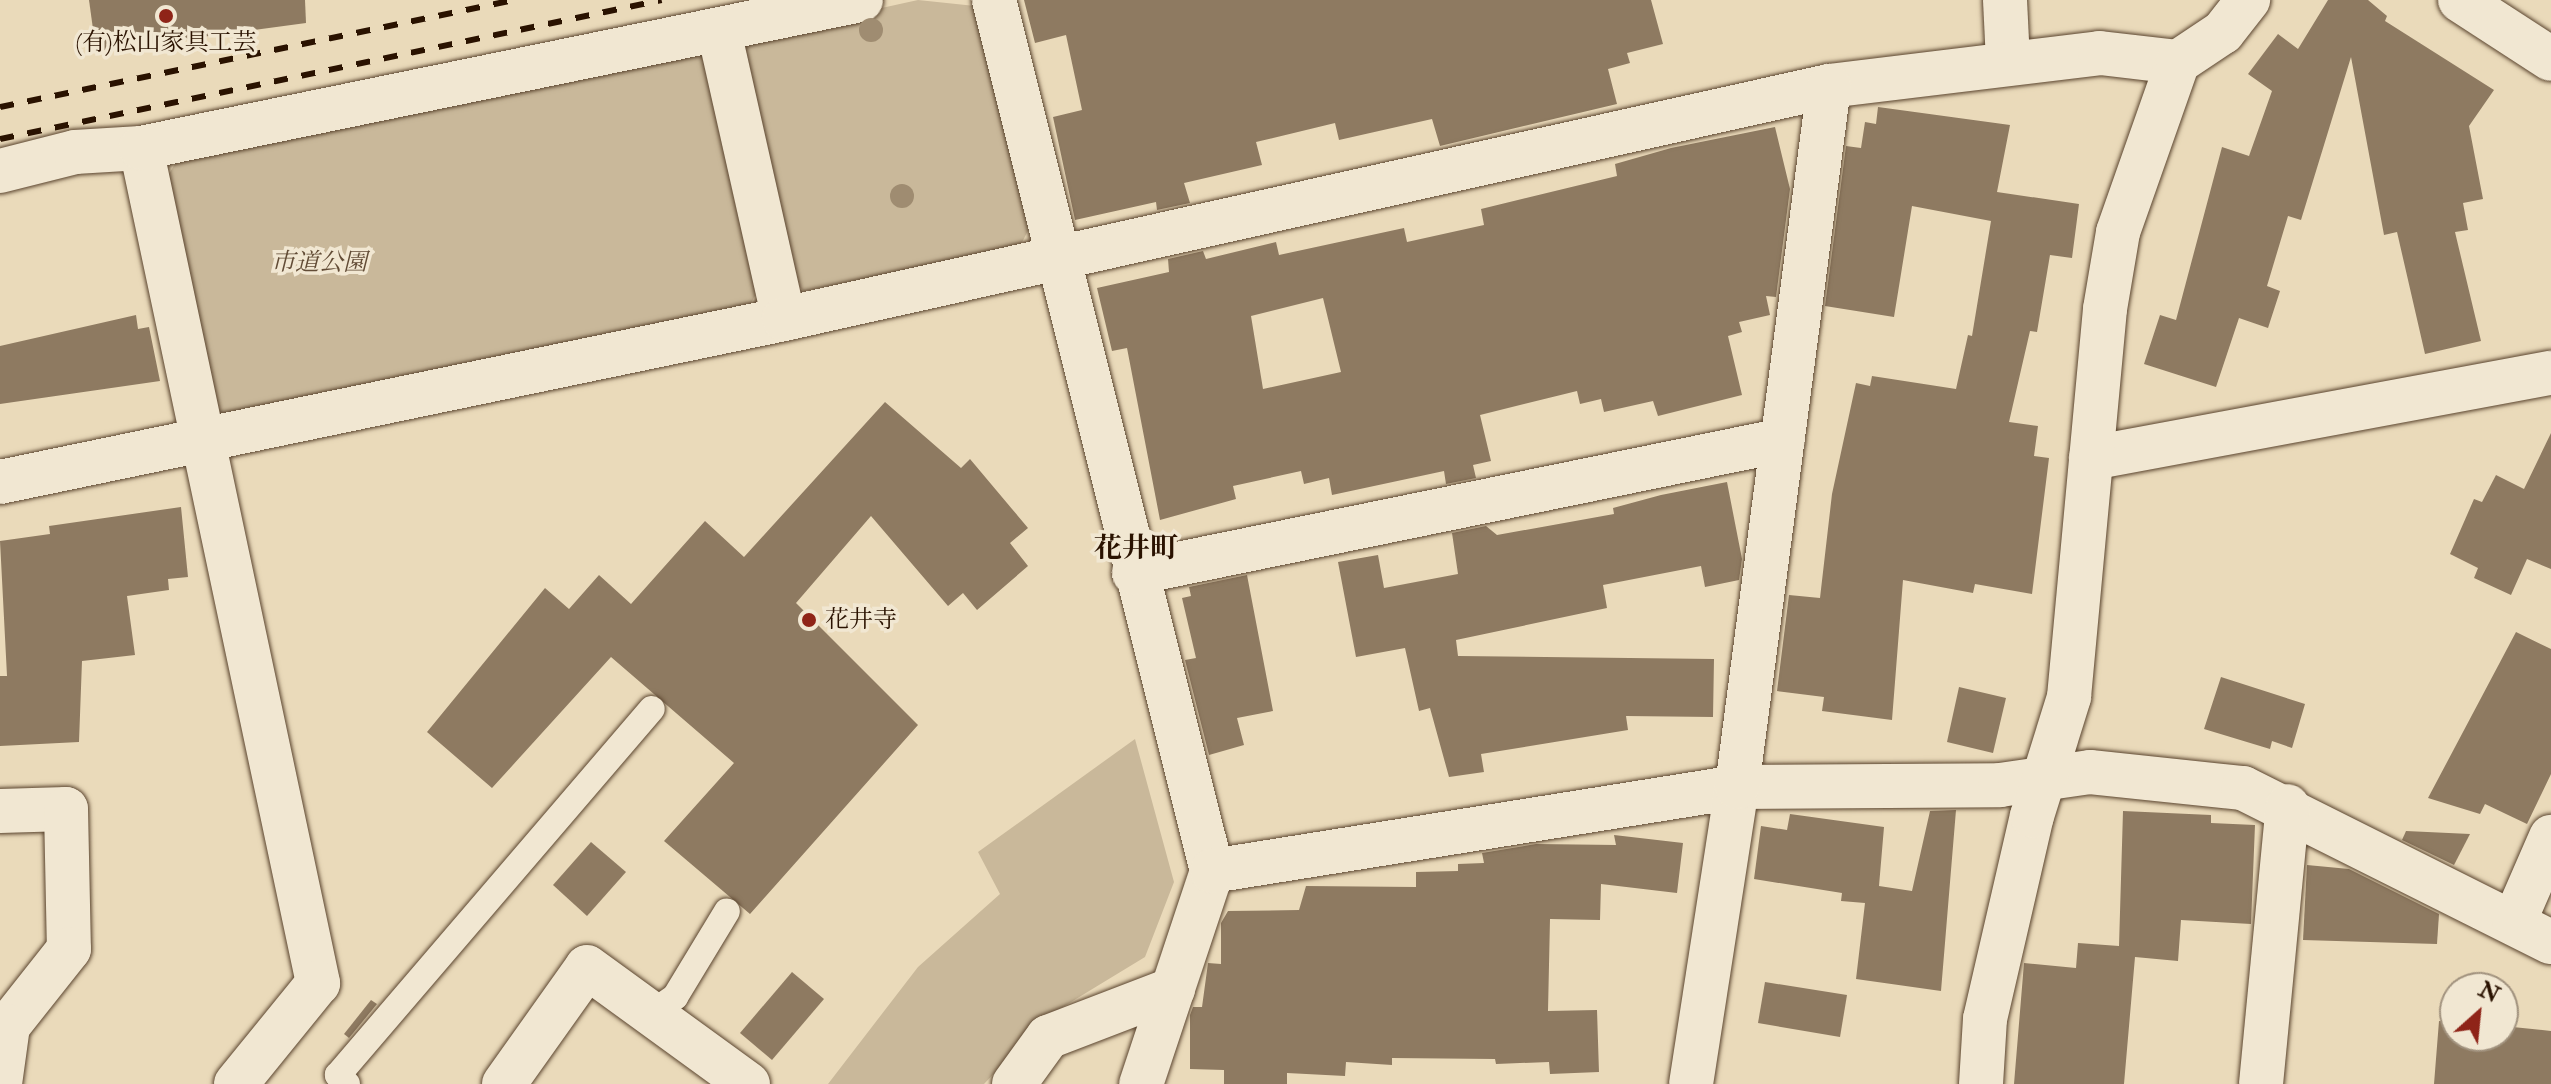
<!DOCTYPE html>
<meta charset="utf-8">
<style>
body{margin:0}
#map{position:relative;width:2551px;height:1084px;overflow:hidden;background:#eadaba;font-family:"IM FELL Double Pica","Noto Serif JP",serif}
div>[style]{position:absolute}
.green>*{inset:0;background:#c9b89a}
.building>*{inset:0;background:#8e7a61}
.roads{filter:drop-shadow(0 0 2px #5a442e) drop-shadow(0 0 2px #5a442e)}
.service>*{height:26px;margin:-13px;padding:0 13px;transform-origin:13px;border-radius:13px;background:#f1e7d2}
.minor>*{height:44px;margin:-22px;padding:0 22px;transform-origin:22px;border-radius:22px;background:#f1e7d2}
.rail>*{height:6px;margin-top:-3px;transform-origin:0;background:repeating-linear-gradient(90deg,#2a1200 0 14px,transparent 0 28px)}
.trees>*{width:24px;height:24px;margin:-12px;border-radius:50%;background:#9f8c71}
.dots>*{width:22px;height:22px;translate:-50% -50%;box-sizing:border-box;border:4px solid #f1e7d2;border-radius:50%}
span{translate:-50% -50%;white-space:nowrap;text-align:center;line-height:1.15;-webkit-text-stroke:7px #f1e7d2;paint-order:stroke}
.poi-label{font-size:24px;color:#2a1200}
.left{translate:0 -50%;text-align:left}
.park-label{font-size:24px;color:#624c36;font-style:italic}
.quarter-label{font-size:28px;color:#2a1200;font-weight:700}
.north{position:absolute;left:2439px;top:972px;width:80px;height:80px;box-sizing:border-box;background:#f1e7d2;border:2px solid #a1927e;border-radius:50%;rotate:27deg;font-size:22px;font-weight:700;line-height:32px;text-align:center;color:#2a1200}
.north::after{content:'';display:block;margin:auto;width:28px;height:36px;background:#8f2418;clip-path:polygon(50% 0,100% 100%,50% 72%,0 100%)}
</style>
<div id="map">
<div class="green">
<div style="clip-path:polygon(918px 0,975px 6px,1031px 225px,1019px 248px,804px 291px,787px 276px,740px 58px,750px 37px)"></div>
<div style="clip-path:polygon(692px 50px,713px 62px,763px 281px,750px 305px,233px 418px,211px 408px,166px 179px,179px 157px)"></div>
<div style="clip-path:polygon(1135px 739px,1174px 882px,1145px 957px,1048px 1016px,984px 1084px,828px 1084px,918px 967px,1000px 894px,978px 852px)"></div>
</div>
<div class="building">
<div style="clip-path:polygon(89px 0,305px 0,306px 23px,96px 51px)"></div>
<div style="clip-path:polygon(1024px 0,1651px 0,1663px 44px,1627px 53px,1630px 63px,1608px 69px,1617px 104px,1440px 146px,1432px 119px,1339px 140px,1335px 123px,1256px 142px,1262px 165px,1184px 183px,1190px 203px,1157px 210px,1156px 202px,1075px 220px,1053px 117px,1082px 110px,1066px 35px,1035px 43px)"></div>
<div style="clip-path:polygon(2328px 0,2368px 0,2387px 16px,2385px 21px,2494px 90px,2469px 126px,2483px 199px,2463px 203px,2468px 230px,2455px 232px,2481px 341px,2425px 354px,2397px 232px,2384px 235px,2351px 57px,2301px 220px,2288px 216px,2267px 286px,2280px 291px,2268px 328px,2239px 318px,2216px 387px,2144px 364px,2160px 315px,2176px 320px,2222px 147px,2249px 156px,2272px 91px,2248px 74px,2278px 34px,2298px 49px)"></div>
<div style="clip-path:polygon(1878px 107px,2010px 125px,1997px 192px,2079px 204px,2072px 258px,2050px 255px,2037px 332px,2030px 331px,2009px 422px,2038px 426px,2034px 456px,2049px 458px,2032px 594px,1975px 584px,1973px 593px,1903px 580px,1892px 720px,1822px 711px,1824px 697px,1777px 691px,1789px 595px,1820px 598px,1832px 494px,1856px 383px,1870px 386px,1872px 376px,1956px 389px,1968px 335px,1972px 336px,1991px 221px,1912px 206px,1894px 317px,1825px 306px,1846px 146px,1861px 148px,1865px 122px,1876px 124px)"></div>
<div style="clip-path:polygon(evenodd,1775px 127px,1790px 189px,1776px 297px,1766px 296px,1770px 315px,1739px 322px,1742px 332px,1728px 336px,1742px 395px,1658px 416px,1653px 401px,1604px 412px,1601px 399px,1580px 404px,1577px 391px,1480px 415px,1491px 461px,1473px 465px,1476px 478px,1446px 484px,1444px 471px,1332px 495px,1329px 478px,1304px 484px,1301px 471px,1233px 486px,1236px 499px,1160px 520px,1127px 348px,1112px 351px,1097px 288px,1169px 272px,1168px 259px,1203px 251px,1206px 259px,1276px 242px,1279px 255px,1404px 228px,1407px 242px,1484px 225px,1481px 209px,1617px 176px,1615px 164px,1671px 148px,1775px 127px,1323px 298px,1341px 372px,1263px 389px,1251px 316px,1323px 298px)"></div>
<div style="clip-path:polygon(136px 315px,138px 329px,149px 327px,160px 381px,0 404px,0 346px)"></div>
<div style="clip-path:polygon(885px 402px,961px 468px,970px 459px,1028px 528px,1010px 543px,1028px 566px,977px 610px,963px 593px,948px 606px,871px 516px,796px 603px,918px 725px,750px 914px,664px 841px,734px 763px,611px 657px,492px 788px,427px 732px,545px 588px,569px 609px,599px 575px,631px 604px,705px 521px,744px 557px)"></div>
<div style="clip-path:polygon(2551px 433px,2551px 569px,2527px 559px,2511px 595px,2474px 578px,2478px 568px,2450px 554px,2474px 499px,2482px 502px,2496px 475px,2524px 489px)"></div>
<div style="clip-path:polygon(1727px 482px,1742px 559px,1739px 580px,1705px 587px,1701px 566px,1603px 585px,1607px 608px,1456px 640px,1458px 656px,1714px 659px,1713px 717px,1626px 716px,1628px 730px,1481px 754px,1484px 772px,1449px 777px,1430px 708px,1419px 711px,1405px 648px,1356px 657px,1338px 562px,1378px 555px,1384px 588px,1458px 574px,1452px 533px,1486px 526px,1497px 535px,1614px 514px,1613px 508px,1661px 495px)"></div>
<div style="clip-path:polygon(181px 507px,188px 577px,168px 579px,169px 590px,127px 596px,135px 655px,82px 661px,79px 742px,0 746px,0 676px,7px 676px,0 541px,50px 534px,49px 526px)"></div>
<div style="clip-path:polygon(1247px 575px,1273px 711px,1237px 718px,1244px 745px,1209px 755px,1185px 660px,1196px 658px,1182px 598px,1191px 596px,1189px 587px)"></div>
<div style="clip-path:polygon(2516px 632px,2551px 649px,2551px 774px,2527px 824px,2485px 804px,2480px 814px,2428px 798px)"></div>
<div style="clip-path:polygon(2221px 677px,2305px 704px,2292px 748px,2272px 741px,2270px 749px,2204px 729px)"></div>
<div style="clip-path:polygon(1959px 687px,2006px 698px,1993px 753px,1947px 742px)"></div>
<div style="clip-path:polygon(1956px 810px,1941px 991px,1856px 979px,1865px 903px,1841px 901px,1842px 893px,1754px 879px,1761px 826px,1787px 830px,1790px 814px,1884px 827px,1879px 886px,1912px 891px,1930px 811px)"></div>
<div style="clip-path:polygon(2123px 811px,2211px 815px,2211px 823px,2255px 825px,2251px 924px,2181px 920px,2178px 961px,2135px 957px,2124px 1084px,2014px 1084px,2024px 963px,2076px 968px,2078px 943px,2119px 946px)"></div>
<div style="clip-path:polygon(2406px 831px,2470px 834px,2454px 865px,2402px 840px)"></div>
<div style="clip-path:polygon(1614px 835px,1683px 843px,1677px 893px,1601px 884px,1600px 920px,1550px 919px,1548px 1011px,1597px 1010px,1599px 1072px,1550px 1074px,1549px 1062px,1496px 1064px,1495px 1059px,1392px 1058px,1392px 1065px,1346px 1062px,1345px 1076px,1287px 1073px,1287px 1084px,1224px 1084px,1224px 1070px,1190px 1069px,1190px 1015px,1193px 1007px,1202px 1007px,1208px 963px,1221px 964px,1221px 923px,1228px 911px,1299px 910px,1306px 886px,1416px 887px,1416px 872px,1458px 871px,1458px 864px,1484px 863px,1482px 853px,1536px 844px,1616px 845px)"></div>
<div style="clip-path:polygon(591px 842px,626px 872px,587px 916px,553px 885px)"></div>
<div style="clip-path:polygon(2307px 865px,2349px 869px,2439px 914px,2437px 944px,2303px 940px)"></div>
<div style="clip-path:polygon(792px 972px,824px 999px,772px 1060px,740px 1033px)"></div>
<div style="clip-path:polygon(1765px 982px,1847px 995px,1840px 1037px,1758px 1023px)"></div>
<div style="clip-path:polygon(371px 1000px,377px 1004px,349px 1038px,344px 1034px)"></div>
<div style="clip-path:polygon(2439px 1021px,2455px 1022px,2455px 1036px,2503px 1036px,2503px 1026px,2551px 1031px,2551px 1084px,2434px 1084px)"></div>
</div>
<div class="roads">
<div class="service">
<div style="left:649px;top:1015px;width:32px;rotate:-35deg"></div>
<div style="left:675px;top:997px;width:100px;rotate:-58.8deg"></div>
<div style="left:347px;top:1084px;width:13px;rotate:-135deg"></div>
<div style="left:338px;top:1075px;width:482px;rotate:-49.4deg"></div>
</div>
<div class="minor">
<div style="left:994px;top:0;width:898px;rotate:75.95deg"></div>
<div style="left:1212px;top:871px;width:225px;rotate:108.4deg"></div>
<div style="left:2005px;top:0;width:62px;rotate:87.2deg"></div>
<div style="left:2460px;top:0;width:108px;rotate:33deg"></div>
<div style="left:719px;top:31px;width:295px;rotate:77.3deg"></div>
<div style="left:141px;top:148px;width:854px;rotate:78.03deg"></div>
<div style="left:318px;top:983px;width:130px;rotate:129.1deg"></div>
<div style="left:0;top:171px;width:77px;rotate:-14.2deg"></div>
<div style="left:75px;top:152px;width:66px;rotate:-3.5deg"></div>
<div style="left:141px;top:148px;width:735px;rotate:-11.62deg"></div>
<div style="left:2091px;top:458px;width:468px;rotate:-10.5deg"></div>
<div style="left:0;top:482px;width:801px;rotate:-11.74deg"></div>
<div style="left:784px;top:319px;width:1071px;rotate:-12.57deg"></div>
<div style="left:1829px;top:86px;width:273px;rotate:-6.9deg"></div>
<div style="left:2100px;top:53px;width:79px;rotate:6.6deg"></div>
<div style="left:1134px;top:573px;width:662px;rotate:-11.58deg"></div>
<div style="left:0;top:811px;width:66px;rotate:-1.7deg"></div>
<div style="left:66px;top:809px;width:140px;rotate:88.8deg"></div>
<div style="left:69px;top:949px;width:98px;rotate:128.4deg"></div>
<div style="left:8px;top:1026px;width:59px;rotate:97.9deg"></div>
<div style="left:1212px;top:871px;width:532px;rotate:-9.09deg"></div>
<div style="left:1737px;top:787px;width:263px;rotate:-0.4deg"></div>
<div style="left:2000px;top:785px;width:91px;rotate:-8.2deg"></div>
<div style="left:2090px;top:772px;width:154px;rotate:6deg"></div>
<div style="left:2243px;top:788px;width:344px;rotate:26.6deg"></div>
<div style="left:2514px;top:922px;width:93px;rotate:-66.5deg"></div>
<div style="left:504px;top:1084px;width:143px;rotate:-54.6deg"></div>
<div style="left:587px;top:967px;width:199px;rotate:36deg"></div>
<div style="left:1014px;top:1084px;width:58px;rotate:-54.1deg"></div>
<div style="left:1048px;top:1037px;width:134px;rotate:-21deg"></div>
<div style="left:1691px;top:1084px;width:301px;rotate:-81.2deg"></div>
<div style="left:1737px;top:787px;width:707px;rotate:-82.52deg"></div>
<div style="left:1981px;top:1084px;width:65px;rotate:-86.5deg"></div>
<div style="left:1985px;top:1019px;width:208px;rotate:-77deg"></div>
<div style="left:2032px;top:816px;width:125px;rotate:-72.7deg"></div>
<div style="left:2069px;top:697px;width:390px;rotate:-84.7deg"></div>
<div style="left:2105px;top:309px;width:78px;rotate:-80.4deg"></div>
<div style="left:2118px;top:232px;width:180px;rotate:-70.6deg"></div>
<div style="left:2178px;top:62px;width:54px;rotate:-33.7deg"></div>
<div style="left:2223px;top:32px;width:41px;rotate:-52deg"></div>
<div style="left:2261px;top:1084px;width:279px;rotate:-84.5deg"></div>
</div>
</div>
<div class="rail">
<div style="left:0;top:107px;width:525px;rotate:-11.76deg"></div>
<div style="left:0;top:139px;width:676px;rotate:-11.86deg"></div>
</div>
<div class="trees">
<div style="left:871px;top:30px"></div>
<div style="left:902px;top:196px"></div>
</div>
<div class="dots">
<div style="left:166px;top:16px;background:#8f2418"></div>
<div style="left:809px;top:620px;background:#8f2418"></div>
</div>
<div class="poi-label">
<span style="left:166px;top:43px">(有)松山家具工芸</span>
<span class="left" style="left:825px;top:620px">花井寺</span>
</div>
<div class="park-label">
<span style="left:319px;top:263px">市道公園</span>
</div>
<div class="quarter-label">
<span style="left:1136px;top:549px">花井町</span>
</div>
<div class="north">N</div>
</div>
